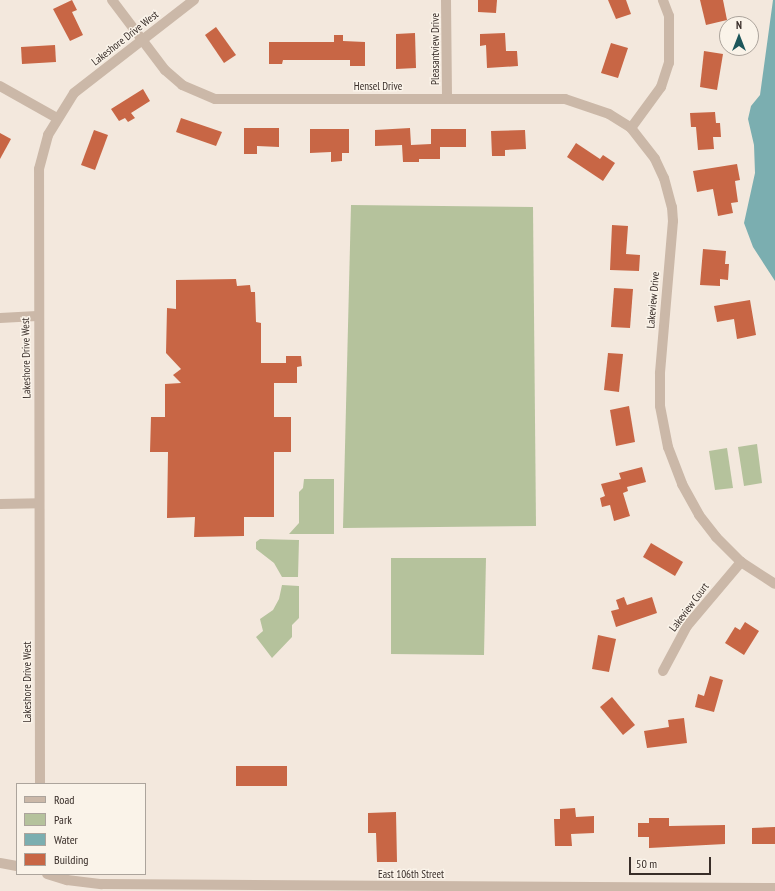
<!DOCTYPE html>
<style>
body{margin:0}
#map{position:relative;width:775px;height:891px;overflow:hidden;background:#f3e8dd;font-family:"PT Sans Narrow",sans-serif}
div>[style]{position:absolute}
.green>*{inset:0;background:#b5c29c}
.water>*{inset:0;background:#7baeb0}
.building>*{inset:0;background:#c86645}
.minor>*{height:10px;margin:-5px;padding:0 5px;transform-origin:5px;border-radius:5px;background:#cbb8a8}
span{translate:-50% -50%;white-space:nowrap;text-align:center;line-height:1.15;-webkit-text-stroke:3px #faf3e9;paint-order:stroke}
.street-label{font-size:11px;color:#382d28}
.legend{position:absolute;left:16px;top:783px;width:130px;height:92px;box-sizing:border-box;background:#faf3e9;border:1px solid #aca49c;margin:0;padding:5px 7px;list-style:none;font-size:12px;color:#382d28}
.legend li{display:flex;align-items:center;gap:8px;height:20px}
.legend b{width:20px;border:1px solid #aca49c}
.north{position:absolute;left:719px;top:16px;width:40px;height:40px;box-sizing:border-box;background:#faf3e9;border:1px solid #aca49c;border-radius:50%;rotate:0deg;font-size:11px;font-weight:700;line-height:16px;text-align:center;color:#382d28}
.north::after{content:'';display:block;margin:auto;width:14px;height:18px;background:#1d565a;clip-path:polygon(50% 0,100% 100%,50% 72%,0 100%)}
.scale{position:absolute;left:629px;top:857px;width:82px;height:18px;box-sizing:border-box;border:2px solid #382d28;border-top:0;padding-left:5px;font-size:12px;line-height:14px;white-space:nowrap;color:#382d28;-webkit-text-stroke:3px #faf3e9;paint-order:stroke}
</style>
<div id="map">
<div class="green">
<div style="clip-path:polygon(351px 205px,533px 207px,536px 526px,343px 528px)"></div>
<div style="clip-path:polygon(757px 444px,762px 483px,744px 486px,738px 447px)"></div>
<div style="clip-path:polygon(727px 448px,733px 488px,715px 490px,709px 451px)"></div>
<div style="clip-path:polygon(304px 479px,334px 479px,334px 534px,289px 534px,299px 523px,299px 492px,303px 488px)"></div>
<div style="clip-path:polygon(260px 539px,299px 540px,298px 577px,282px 577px,274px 563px,256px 549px,256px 542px)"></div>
<div style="clip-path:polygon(391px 558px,486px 558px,484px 655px,391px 654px)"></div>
<div style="clip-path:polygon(282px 585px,299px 586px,299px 618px,292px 625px,292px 637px,272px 658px,256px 637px,263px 631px,260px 619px,273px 610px,279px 599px)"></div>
</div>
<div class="water">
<div style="clip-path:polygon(773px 0,775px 0,775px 281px,753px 247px,744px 223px,755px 173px,754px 145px,748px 119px,751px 106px,760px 95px)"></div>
</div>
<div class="building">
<div style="clip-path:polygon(72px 0,77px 10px,72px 12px,83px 35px,70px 41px,53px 9px)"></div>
<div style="clip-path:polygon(478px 0,497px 0,496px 13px,478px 12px)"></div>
<div style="clip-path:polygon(608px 0,626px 0,631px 14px,616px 19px)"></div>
<div style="clip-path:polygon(700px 0,723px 0,727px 20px,706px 25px)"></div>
<div style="clip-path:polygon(216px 27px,236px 55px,224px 63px,205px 35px)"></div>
<div style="clip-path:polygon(415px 33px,416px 68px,396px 69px,396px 34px)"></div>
<div style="clip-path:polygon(505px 33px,506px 51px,517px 51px,518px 66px,487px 68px,486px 45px,480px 46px,480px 34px)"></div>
<div style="clip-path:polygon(334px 35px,343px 35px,343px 41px,365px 42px,365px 66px,350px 66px,350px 60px,283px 60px,282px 64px,269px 64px,269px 42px,334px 42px)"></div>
<div style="clip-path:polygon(611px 43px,628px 48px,618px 78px,601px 73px)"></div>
<div style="clip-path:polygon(55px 45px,56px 62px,22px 64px,21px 47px)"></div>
<div style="clip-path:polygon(704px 51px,723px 54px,717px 90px,700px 87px)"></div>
<div style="clip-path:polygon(143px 89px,150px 101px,131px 113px,135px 118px,128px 122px,125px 118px,119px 121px,111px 109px)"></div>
<div style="clip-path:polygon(715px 112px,716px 123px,720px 123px,721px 137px,713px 137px,714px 149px,698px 150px,696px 127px,691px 127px,690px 113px)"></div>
<div style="clip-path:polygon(181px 118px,222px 132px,216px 146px,176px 132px)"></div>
<div style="clip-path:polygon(244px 128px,279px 128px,279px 147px,257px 146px,257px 154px,244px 154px)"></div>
<div style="clip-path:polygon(410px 128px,411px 145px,431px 144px,431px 129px,466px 129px,466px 147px,440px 147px,440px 159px,419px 159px,419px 162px,403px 162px,402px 145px,375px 146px,375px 130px)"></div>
<div style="clip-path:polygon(310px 129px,349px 129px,349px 153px,342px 153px,342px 161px,331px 162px,331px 152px,310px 153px)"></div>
<div style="clip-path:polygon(94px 130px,108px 135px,95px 170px,81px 165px)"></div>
<div style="clip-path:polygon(525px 130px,526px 149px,505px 150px,505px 156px,492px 156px,491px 131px)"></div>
<div style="clip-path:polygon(0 133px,11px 139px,0 159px)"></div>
<div style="clip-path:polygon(576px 143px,600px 159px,603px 155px,615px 163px,603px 181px,567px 157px)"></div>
<div style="clip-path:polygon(737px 164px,740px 180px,735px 181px,738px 202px,731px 203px,733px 213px,718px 216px,713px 189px,697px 192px,693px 171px)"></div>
<div style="clip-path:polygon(612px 225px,628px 226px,626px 254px,640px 255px,639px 271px,610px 270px)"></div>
<div style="clip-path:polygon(703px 249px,726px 251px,725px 264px,729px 264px,728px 280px,720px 279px,720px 286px,700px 285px)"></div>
<div style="clip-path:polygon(236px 279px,237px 286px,250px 285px,251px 292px,255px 292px,256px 322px,261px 323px,261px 363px,286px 363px,286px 356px,301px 356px,302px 366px,297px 367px,297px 383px,274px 383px,274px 417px,291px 417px,291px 452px,274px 452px,274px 517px,244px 517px,244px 536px,194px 537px,195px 517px,167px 518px,168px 452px,150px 452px,151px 417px,165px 417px,165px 384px,181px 383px,173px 375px,181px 369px,166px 353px,167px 308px,176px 309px,176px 280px)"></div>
<div style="clip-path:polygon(614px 288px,633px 289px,630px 328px,611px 327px)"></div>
<div style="clip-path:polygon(750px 300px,756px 335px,737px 339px,734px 319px,717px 322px,714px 306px)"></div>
<div style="clip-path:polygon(608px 353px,623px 354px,619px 392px,604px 390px)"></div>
<div style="clip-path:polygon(629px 406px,635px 442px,616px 446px,610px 410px)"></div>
<div style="clip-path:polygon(642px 467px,646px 482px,627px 487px,628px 491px,623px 493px,630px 516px,614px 521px,610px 505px,602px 507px,600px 498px,605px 496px,601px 484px,621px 479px,619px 473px)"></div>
<div style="clip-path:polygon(651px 543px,683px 562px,675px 576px,643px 557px)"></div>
<div style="clip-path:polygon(624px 597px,627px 605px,652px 597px,657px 613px,616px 627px,611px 611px,619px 609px,616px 600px)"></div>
<div style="clip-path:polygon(745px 622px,759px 631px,744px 655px,725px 643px,735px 627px,740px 630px)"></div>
<div style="clip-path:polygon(598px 635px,616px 639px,609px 672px,592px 669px)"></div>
<div style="clip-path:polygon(710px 676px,723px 680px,714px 712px,695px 707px,698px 694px,704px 696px)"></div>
<div style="clip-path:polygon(612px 697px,635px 725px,623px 735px,600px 707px)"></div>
<div style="clip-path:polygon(684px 718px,687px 743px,647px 748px,644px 731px,669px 727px,668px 720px)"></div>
<div style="clip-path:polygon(236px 766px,287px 766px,287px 786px,236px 786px)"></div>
<div style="clip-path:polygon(575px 808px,576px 817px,594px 816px,594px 833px,571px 834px,572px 846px,555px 846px,554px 819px,560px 819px,560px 809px)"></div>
<div style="clip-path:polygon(396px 812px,397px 862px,377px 862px,376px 833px,368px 833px,368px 813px)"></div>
<div style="clip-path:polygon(649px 818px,669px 818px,669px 826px,725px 825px,725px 844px,649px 848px,649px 837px,638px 837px,638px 823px,649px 823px)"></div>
<div style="clip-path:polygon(775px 827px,775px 844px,752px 844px,752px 828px)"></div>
</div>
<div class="minor">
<div style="left:112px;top:0;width:88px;rotate:52.9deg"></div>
<div style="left:165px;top:70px;width:23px;rotate:41deg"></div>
<div style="left:182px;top:85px;width:36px;rotate:23deg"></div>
<div style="left:215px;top:99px;width:350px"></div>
<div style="left:565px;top:99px;width:46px;rotate:18.8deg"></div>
<div style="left:609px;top:114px;width:26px;rotate:32deg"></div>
<div style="left:631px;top:128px;width:39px;rotate:52deg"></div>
<div style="left:655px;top:159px;width:21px;rotate:65deg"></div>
<div style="left:664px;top:178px;width:30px;rotate:75deg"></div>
<div style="left:672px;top:207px;width:14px;rotate:86deg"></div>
<div style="left:673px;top:221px;width:153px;rotate:94.9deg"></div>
<div style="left:660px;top:373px;width:33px;rotate:90deg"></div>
<div style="left:660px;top:406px;width:42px;rotate:79deg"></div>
<div style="left:668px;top:447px;width:40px;rotate:69deg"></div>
<div style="left:682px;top:484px;width:35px;rotate:61deg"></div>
<div style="left:699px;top:515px;width:28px;rotate:52deg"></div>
<div style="left:716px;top:537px;width:35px;rotate:45deg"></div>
<div style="left:741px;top:562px;width:40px;rotate:32.9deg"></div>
<div style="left:446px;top:0;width:98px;rotate:89.4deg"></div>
<div style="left:0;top:86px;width:65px;rotate:29.3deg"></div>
<div style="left:631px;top:128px;width:51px;rotate:-53.8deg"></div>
<div style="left:661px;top:87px;width:25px;rotate:-72deg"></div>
<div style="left:669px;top:63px;width:47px;rotate:-90deg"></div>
<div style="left:669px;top:16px;width:17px;rotate:-111deg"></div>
<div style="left:0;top:318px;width:37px;rotate:-3deg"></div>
<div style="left:0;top:504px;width:39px;rotate:-1deg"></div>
<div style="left:663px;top:671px;width:51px;rotate:-61.9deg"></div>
<div style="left:687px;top:626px;width:84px;rotate:-49.8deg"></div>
<div style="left:40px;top:784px;width:615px;rotate:-90.09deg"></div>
<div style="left:39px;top:169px;width:35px;rotate:-75deg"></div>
<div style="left:48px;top:135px;width:49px;rotate:-58.2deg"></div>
<div style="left:74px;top:93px;width:152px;rotate:-37.8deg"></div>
<div style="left:0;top:863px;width:17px;rotate:10deg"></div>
<div style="left:47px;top:874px;width:21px;rotate:17deg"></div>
<div style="left:67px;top:880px;width:35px;rotate:7deg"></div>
<div style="left:102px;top:884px;width:673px;rotate:0.34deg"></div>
</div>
<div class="street-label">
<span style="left:125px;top:38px;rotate:-38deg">Lakeshore Drive West</span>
<span style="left:435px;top:49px;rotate:-90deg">Pleasantview Drive</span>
<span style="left:378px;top:86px">Hensel Drive</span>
<span style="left:653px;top:300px;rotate:-85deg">Lakeview Drive</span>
<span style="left:26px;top:358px;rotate:-91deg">Lakeshore Drive West</span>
<span style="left:689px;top:607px;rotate:-53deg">Lakeview Court</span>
<span style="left:27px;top:682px;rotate:-90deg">Lakeshore Drive West</span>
<span style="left:411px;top:874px">East 106th Street</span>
</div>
<ul class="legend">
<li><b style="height:5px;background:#cbb8a8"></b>Road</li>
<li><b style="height:11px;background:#b5c29c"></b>Park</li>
<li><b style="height:11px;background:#7baeb0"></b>Water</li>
<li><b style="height:11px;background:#c86645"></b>Building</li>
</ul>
<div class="north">N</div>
<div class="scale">50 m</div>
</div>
